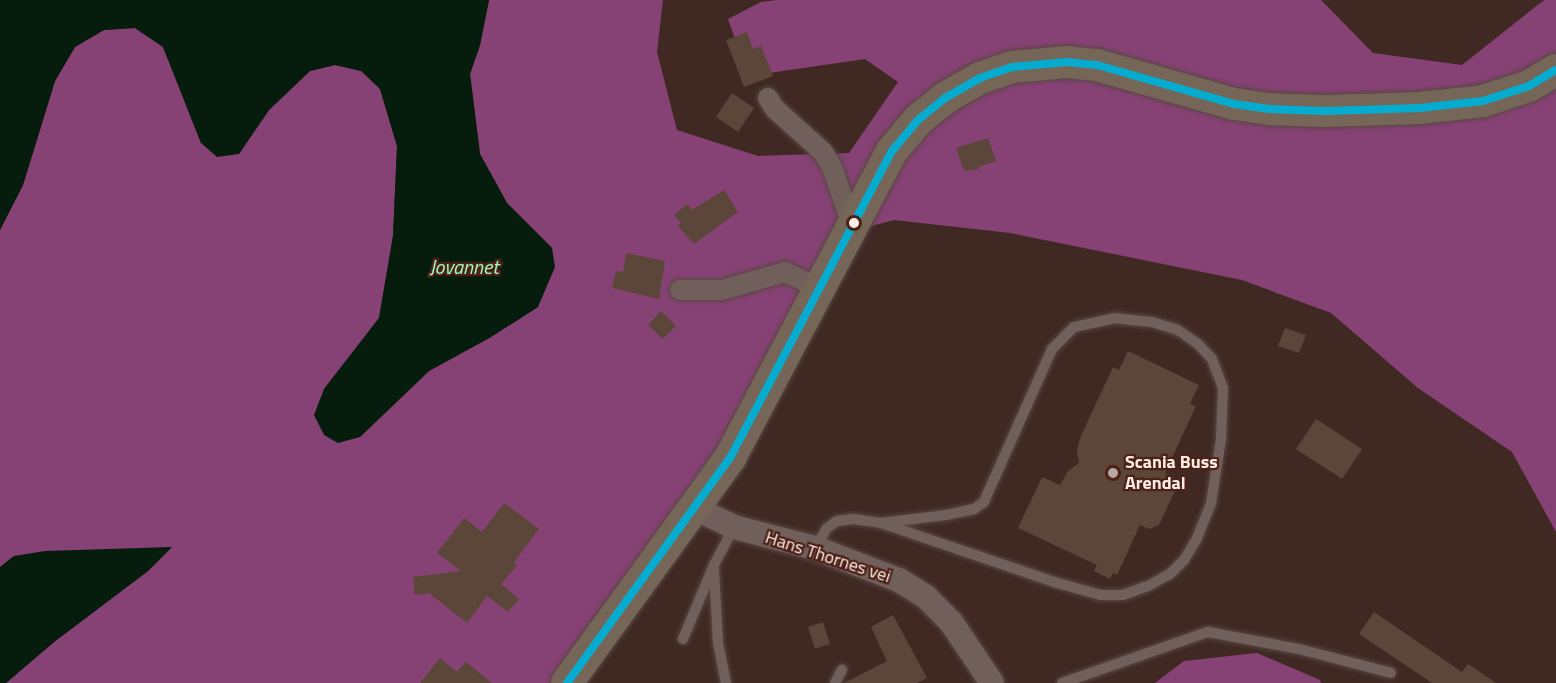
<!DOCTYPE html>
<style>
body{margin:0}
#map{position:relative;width:1556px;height:683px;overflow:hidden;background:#402923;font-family:"Titillium Web",sans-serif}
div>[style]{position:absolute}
.forest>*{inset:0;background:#874275}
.water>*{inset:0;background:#061c0c}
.building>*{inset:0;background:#5c463a}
.roads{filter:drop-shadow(0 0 2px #584742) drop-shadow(0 0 2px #584742)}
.service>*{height:10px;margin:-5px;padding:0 5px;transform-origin:5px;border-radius:5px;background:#715f5b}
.minor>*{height:20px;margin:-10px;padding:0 10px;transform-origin:10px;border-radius:10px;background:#715f5b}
.tertiary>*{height:24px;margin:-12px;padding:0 12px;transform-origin:12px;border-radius:12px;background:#715f5b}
.primary>*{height:32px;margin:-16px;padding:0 16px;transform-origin:16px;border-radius:16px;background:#766657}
.bus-1>*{height:8px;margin:-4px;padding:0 4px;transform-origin:4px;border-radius:4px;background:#06acd0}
.dots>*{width:16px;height:16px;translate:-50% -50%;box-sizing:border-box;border:3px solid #4c2217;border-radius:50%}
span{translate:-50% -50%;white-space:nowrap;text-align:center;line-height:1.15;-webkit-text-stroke:4.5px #4c2217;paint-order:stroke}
.poi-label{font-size:18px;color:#feede8;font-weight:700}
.left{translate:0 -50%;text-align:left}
.street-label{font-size:18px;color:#feede8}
.water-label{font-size:20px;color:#9bfdc1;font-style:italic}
</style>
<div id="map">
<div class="forest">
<div style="clip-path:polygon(489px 0,663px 0,657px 52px,677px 130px,758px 156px,849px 153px,898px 82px,865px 59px,748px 76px,728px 19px,761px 2px,777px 0,1321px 0,1373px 53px,1462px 65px,1540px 3px,1545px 0,1556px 0,1556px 532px,1512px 452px,1418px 388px,1331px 313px,1242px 280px,1010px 233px,894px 220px,856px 230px,797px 330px,568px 683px,6px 683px,54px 642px,148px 571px,172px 547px,14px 556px,0 567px,0 230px,23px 185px,55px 81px,75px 47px,104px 30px,135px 28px,163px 47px,201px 143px,239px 154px,269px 110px,310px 71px,335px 65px,362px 71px,380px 89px,397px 146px,393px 236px,379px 318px,324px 389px,360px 437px,429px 371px,491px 337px,538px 307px,552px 248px,507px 203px,480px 154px,470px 74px,480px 45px)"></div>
<div style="clip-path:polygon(1257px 653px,1320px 680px,1321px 683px,1155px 683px,1184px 661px)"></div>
</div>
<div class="water">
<div style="clip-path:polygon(0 0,489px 0,480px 45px,470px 74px,480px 154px,507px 203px,552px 248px,555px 267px,538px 307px,491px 337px,429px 371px,360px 437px,338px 443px,324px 435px,314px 415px,324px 389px,379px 318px,393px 236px,397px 146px,380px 89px,361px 71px,335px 65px,310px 71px,269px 110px,239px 154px,217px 157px,201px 143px,163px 47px,135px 28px,104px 30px,75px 47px,55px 81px,23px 185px,0 230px)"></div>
<div style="clip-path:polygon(172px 547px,148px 571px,54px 642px,6px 683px,0 683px,0 567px,14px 556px,45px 551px)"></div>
</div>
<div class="building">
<div style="clip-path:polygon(747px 32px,753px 49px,761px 46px,773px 76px,744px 87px,726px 40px)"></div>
<div style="clip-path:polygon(732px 93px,754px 108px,738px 132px,716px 117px)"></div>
<div style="clip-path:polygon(988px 138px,996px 161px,978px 167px,979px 169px,964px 171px,956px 148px)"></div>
<div style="clip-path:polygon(724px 190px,738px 212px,694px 244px,678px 226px,681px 223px,674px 215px,687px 204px,692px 210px)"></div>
<div style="clip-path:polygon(626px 253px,665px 261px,659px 299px,612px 288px,616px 271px,623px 272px)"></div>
<div style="clip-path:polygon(661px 311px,676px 326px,663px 339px,648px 325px)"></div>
<div style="clip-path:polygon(1285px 328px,1306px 335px,1299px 353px,1278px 346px)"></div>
<div style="clip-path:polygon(1128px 351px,1199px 385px,1190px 404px,1196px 406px,1165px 473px,1173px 476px,1177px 487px,1159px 525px,1149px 529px,1140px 525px,1117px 575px,1113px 573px,1110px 579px,1094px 571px,1097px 565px,1018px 528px,1042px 477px,1060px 485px,1068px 471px,1079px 463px,1077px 450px,1080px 438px,1113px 367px,1119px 370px)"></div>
<div style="clip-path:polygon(1316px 419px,1362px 449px,1342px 479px,1296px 449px)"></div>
<div style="clip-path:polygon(504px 503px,539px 529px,514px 562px,517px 565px,501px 584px,519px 599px,508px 612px,487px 596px,467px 623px,429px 593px,415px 595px,413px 577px,461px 571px,437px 553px,464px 518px,482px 532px)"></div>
<div style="clip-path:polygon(1374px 612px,1462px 672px,1468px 664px,1496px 683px,1432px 683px,1359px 634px)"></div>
<div style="clip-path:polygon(893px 615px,927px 678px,917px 683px,844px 683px,887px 661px,871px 627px)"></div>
<div style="clip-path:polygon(823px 622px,830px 644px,815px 649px,808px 627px)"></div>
<div style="clip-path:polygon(440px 658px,457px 672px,466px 662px,492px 683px,420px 683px)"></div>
</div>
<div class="roads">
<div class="service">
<div style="left:815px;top:548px;width:23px;rotate:-59deg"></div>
<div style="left:827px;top:528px;width:12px;rotate:-35deg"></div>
<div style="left:837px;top:521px;width:16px;rotate:-7deg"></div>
<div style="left:853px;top:519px;width:28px;rotate:8deg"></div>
<div style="left:881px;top:523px;width:183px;rotate:18.8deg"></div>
<div style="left:1054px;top:582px;width:49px;rotate:15.5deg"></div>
<div style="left:1101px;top:595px;width:22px"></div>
<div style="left:1123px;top:595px;width:27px;rotate:-20deg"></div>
<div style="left:1148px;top:586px;width:25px;rotate:-29deg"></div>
<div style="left:1170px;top:574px;width:20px;rotate:-45deg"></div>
<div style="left:1184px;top:560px;width:26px;rotate:-59deg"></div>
<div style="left:1197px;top:538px;width:38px;rotate:-68deg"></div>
<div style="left:1211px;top:503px;width:65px;rotate:-81.1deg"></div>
<div style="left:1221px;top:439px;width:51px;rotate:-87.8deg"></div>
<div style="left:1223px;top:388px;width:31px;rotate:-111deg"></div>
<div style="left:1212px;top:359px;width:21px;rotate:-133deg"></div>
<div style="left:1198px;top:344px;width:24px;rotate:-145deg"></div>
<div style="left:1178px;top:330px;width:28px;rotate:-163deg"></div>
<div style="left:1151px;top:322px;width:36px;rotate:-174deg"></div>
<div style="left:1115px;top:318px;width:42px;rotate:167.6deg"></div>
<div style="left:1074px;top:327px;width:31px;rotate:135deg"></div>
<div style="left:1052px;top:349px;width:167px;rotate:114deg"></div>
<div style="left:984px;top:502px;width:12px;rotate:145deg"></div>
<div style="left:974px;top:509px;width:29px;rotate:168deg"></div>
<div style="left:946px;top:515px;width:65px;rotate:173deg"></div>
<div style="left:714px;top:569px;width:74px;rotate:86.9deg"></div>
<div style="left:718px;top:643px;width:41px;rotate:78.7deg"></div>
<div style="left:683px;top:639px;width:80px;rotate:-67.3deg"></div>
<div style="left:714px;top:565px;width:43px;rotate:-62.2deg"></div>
<div style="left:835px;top:683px;width:15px;rotate:-62deg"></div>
<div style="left:1062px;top:683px;width:155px;rotate:-19.3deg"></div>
<div style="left:1208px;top:632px;width:93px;rotate:10.6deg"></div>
<div style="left:1299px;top:649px;width:95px;rotate:14.6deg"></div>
</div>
<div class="minor">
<div style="left:768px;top:98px;width:13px;rotate:58deg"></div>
<div style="left:775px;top:109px;width:64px;rotate:41.9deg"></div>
<div style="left:823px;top:152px;width:17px;rotate:59deg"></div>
<div style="left:832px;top:167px;width:46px;rotate:71.2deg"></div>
<div style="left:847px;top:211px;width:10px;rotate:29deg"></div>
<div style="left:680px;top:290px;width:42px"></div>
<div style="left:722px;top:290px;width:66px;rotate:-15.9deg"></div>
<div style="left:785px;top:272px;width:38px;rotate:25deg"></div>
</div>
<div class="tertiary">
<div style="left:694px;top:508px;width:44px;rotate:25.4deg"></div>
<div style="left:734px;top:527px;width:84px;rotate:14.5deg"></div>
<div style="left:815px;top:548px;width:90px;rotate:20.9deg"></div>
<div style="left:899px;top:580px;width:31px;rotate:32deg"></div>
<div style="left:925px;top:596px;width:37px;rotate:45deg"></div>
<div style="left:951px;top:622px;width:73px;rotate:56.1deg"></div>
</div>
<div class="primary">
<div style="left:567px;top:683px;width:278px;rotate:-54.1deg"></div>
<div style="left:730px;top:458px;width:347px;rotate:-62.2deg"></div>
<div style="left:892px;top:151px;width:40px;rotate:-50deg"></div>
<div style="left:918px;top:120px;width:35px;rotate:-39deg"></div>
<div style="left:945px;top:98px;width:40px;rotate:-29.7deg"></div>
<div style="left:980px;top:78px;width:34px;rotate:-19deg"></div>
<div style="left:1012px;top:67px;width:55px;rotate:-5.2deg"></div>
<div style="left:1067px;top:62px;width:30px;rotate:6deg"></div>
<div style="left:1097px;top:65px;width:142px;rotate:15.9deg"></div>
<div style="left:1234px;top:104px;width:34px;rotate:8deg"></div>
<div style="left:1268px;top:109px;width:56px;rotate:2deg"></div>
<div style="left:1324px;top:111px;width:96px;rotate:-1.8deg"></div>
<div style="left:1420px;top:108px;width:63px;rotate:-6.3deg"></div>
<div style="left:1483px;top:101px;width:48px;rotate:-18.1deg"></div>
<div style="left:1529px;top:86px;width:31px;rotate:-31deg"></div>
</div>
</div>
<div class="bus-1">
<div style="left:567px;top:683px;width:278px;rotate:-54.1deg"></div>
<div style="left:730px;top:458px;width:347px;rotate:-62.2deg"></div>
<div style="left:892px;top:151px;width:40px;rotate:-50deg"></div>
<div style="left:918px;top:120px;width:35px;rotate:-39deg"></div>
<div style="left:945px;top:98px;width:40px;rotate:-29.7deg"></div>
<div style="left:980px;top:78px;width:34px;rotate:-19deg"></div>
<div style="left:1012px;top:67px;width:55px;rotate:-5.2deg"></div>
<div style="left:1067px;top:62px;width:30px;rotate:6deg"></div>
<div style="left:1097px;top:65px;width:142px;rotate:15.9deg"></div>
<div style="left:1234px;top:104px;width:34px;rotate:8deg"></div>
<div style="left:1268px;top:109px;width:56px;rotate:2deg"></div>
<div style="left:1324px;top:111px;width:96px;rotate:-1.8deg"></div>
<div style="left:1420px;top:108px;width:63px;rotate:-6.3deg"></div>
<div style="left:1483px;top:101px;width:48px;rotate:-18.1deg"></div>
<div style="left:1529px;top:86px;width:31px;rotate:-31deg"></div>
</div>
<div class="dots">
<div style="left:854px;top:223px;background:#feede8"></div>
<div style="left:1113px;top:473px;background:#bca8a3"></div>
</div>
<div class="poi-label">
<span class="left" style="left:1125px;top:473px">Scania Buss<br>Arendal</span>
</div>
<div class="street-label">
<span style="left:828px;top:557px;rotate:18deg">Hans Thornes vei</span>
</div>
<div class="water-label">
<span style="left:464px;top:266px">Jovannet</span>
</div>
</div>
